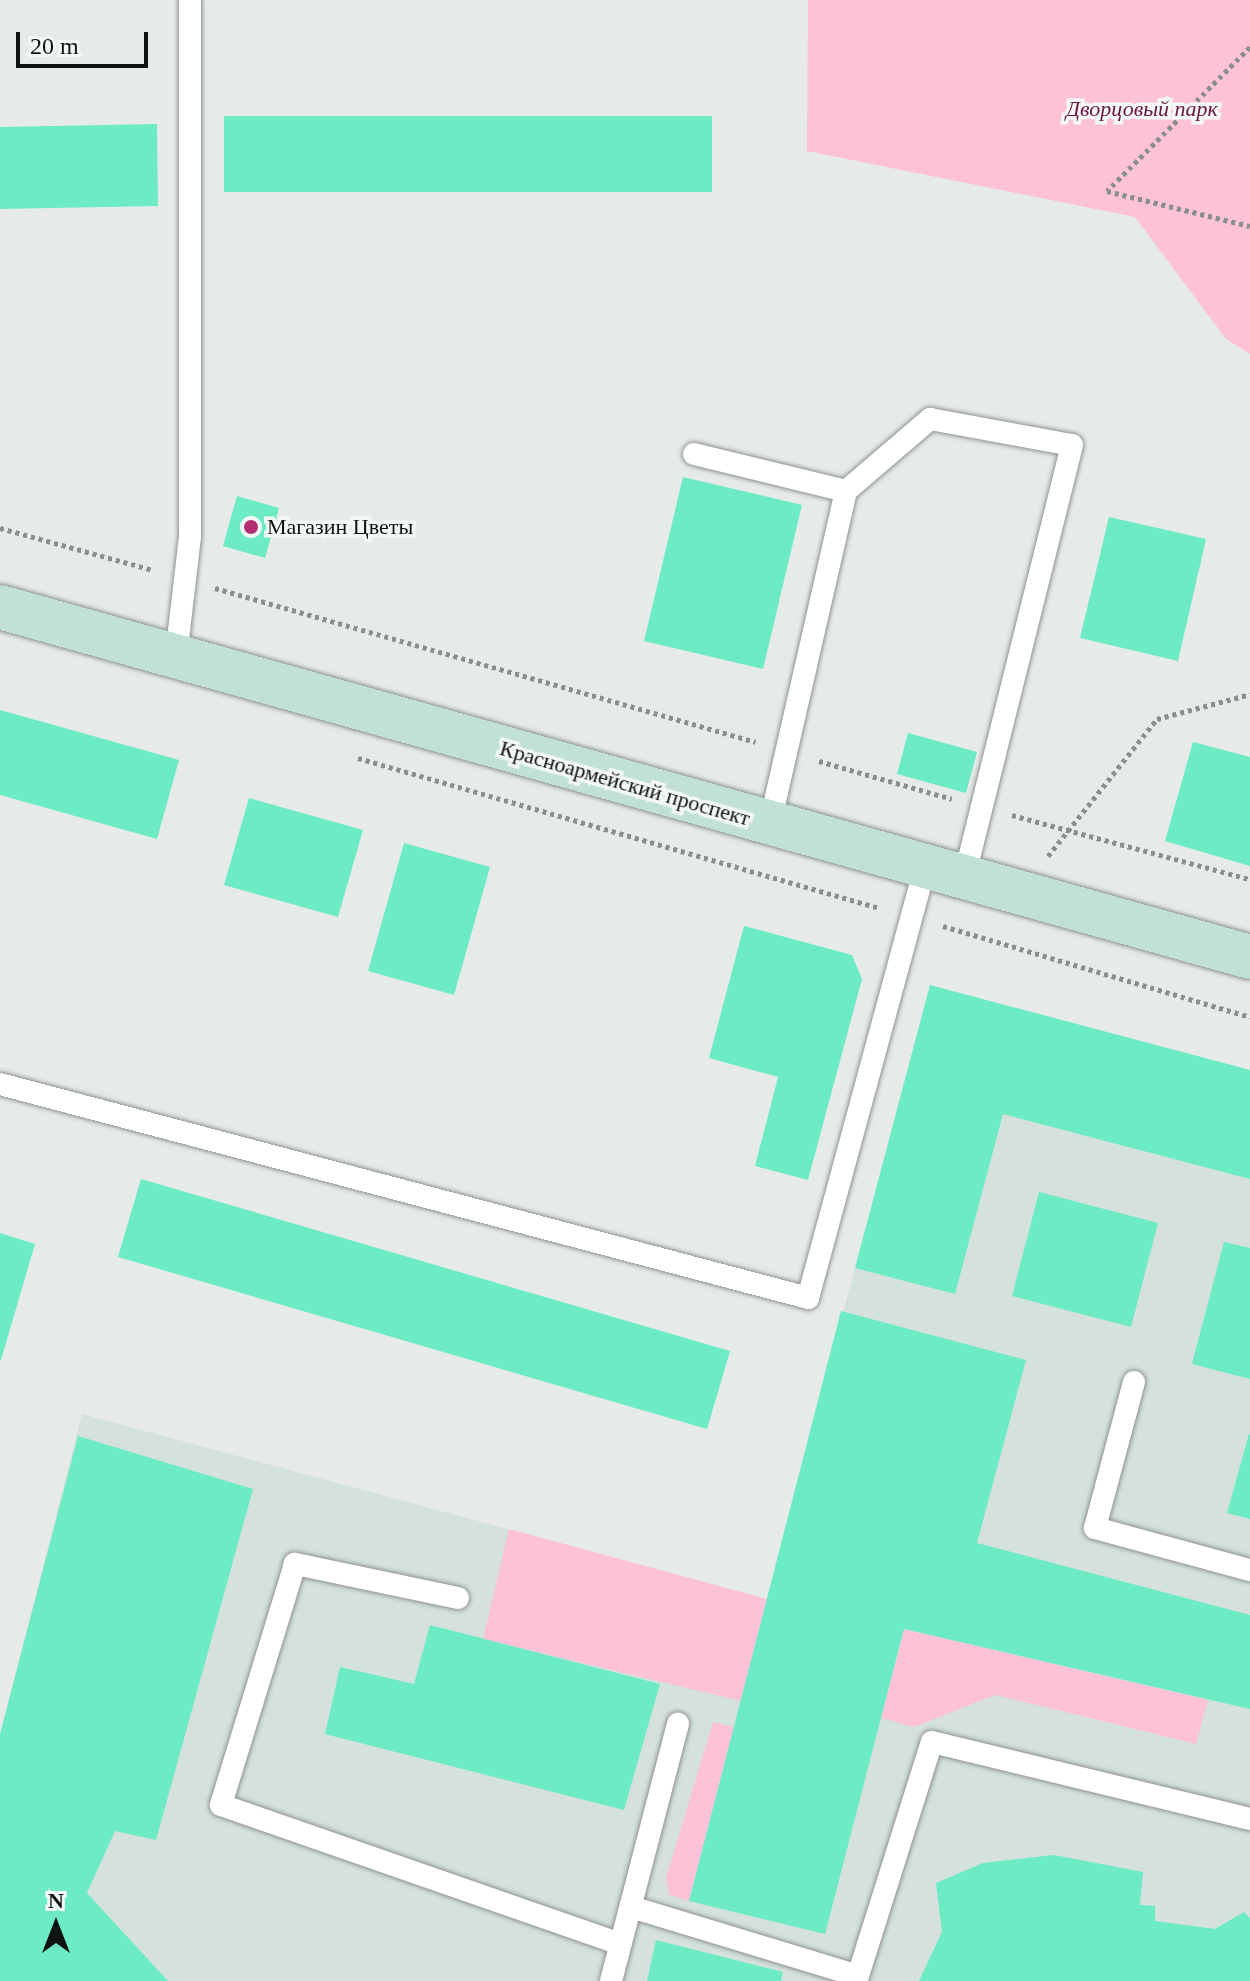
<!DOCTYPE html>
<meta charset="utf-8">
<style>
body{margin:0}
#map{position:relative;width:1250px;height:1981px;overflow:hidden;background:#e6ebe9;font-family:Georgia,serif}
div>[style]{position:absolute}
.built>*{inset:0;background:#d4e1dc}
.green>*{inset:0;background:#fdc2d8}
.building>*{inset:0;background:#6cebc4}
.path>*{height:5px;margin-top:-2.5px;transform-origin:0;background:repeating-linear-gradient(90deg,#8a8e8c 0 4px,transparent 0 8px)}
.roads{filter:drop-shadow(0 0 2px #8f9391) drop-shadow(0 0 2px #8f9391)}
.lane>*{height:22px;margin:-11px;padding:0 11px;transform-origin:11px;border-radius:11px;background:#fff}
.secondary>*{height:44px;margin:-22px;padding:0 22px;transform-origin:22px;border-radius:22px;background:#c1e1d8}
.dots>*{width:22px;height:22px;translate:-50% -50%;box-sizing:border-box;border:4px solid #f3f8f6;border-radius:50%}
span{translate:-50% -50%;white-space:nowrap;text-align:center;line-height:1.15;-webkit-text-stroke:7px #f3f8f6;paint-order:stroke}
.park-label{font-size:22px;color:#6b1642;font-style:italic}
.poi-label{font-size:22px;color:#111312}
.left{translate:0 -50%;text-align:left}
.street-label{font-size:22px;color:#111312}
.north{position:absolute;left:16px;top:1885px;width:80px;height:80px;-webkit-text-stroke:6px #f3f8f6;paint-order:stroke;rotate:0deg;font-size:22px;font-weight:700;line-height:32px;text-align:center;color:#111312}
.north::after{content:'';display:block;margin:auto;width:28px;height:36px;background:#111312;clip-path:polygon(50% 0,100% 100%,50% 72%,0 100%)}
.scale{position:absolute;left:16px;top:32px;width:132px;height:36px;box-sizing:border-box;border:4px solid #111312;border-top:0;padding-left:10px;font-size:24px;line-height:28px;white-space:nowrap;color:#111312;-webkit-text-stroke:6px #f3f8f6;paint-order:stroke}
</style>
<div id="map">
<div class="built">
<div style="clip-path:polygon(930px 985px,1250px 1070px,1250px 1981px,0 1981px,0 1734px,82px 1414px,767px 1599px)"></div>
</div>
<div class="green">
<div style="clip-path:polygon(808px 0,1250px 0,1250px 354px,1226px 339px,1135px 217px,807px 151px)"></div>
<div style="clip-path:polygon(509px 1529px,767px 1599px,741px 1701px,483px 1639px)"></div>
<div style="clip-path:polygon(904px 1629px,1208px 1700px,1196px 1744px,995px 1695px,914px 1727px,881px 1718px)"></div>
<div style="clip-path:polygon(713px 1722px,734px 1727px,689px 1901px,669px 1895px,666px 1878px)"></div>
</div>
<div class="building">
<div style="clip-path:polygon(224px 116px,712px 116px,712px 192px,224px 192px)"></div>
<div style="clip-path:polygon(157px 124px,158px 206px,0 209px,0 127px)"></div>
<div style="clip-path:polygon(683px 477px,802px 505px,763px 669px,644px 641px)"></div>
<div style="clip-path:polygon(237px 496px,279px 508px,265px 558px,223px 546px)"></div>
<div style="clip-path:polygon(1109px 517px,1206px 539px,1178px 661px,1080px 638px)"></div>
<div style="clip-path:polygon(0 710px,179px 760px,157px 839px,0 795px)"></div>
<div style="clip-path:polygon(908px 733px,977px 752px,966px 793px,897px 774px)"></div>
<div style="clip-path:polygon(1193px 742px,1250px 757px,1250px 866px,1165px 841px)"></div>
<div style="clip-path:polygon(249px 798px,363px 830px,338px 917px,224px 885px)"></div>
<div style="clip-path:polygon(404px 843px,490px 867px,454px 995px,368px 971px)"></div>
<div style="clip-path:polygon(744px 926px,852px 955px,862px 979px,808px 1180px,755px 1166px,778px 1077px,709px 1058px)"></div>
<div style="clip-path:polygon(930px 985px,1250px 1070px,1250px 1179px,1003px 1114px,955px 1294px,855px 1268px)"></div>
<div style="clip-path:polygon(141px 1179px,730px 1351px,707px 1429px,118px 1257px)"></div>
<div style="clip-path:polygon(1039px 1192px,1158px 1223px,1131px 1327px,1012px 1296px)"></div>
<div style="clip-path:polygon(0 1233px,35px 1244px,1px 1360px,0 1360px)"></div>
<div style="clip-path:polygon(1224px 1242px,1250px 1248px,1250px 1379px,1192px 1364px)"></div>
<div style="clip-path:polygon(841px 1311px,1026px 1360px,977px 1543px,1250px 1615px,1250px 1709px,904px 1629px,825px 1934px,689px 1901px)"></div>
<div style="clip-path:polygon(1249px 1434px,1250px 1435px,1250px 1519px,1227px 1513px)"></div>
<div style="clip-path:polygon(78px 1436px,253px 1489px,156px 1840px,115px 1831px,87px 1893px,168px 1981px,0 1981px,0 1734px)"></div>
<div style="clip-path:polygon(430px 1625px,660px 1684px,624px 1810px,325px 1734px,340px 1667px,414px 1684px)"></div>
<div style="clip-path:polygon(1054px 1855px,1143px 1872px,1140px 1905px,1155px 1906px,1155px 1921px,1215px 1929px,1244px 1912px,1250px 1918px,1250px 1981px,919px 1981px,942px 1932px,936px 1883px,983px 1863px)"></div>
<div style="clip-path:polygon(656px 1940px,783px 1972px,781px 1981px,647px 1981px)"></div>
</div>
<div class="path">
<div style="left:1250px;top:47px;width:203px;rotate:134.8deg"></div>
<div style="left:1107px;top:191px;width:147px;rotate:13.8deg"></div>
<div style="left:0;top:528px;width:158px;rotate:15.4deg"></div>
<div style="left:215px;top:588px;width:562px;rotate:15.89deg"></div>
<div style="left:358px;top:758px;width:542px;rotate:16.06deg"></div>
<div style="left:819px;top:761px;width:138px;rotate:15.9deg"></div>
<div style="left:1012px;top:815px;width:246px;rotate:15.1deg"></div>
<div style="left:1048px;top:856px;width:175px;rotate:-51.5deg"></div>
<div style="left:1157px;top:719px;width:96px;rotate:-15deg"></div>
<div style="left:943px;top:926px;width:320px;rotate:16.5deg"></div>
</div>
<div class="roads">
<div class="lane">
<div style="left:694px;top:454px;width:156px;rotate:13.7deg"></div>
<div style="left:846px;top:491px;width:342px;rotate:102.9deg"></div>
<div style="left:846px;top:491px;width:111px;rotate:-40.6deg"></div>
<div style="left:930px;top:419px;width:144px;rotate:10.4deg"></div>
<div style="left:1072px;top:445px;width:446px;rotate:104deg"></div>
<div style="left:176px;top:656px;width:120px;rotate:-83.3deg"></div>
<div style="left:190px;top:537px;width:537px;rotate:-90deg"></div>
<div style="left:0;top:1084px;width:836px;rotate:14.83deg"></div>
<div style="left:808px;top:1298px;width:447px;rotate:-74.8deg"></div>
<div style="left:1134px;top:1382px;width:151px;rotate:105deg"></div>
<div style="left:1095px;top:1528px;width:161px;rotate:15.2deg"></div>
<div style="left:458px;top:1598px;width:167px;rotate:-168.2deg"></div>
<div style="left:295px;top:1564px;width:252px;rotate:107.1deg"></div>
<div style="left:221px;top:1805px;width:423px;rotate:19.2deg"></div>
<div style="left:631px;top:1907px;width:237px;rotate:16.9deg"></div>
<div style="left:858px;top:1976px;width:245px;rotate:-72.5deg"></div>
<div style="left:932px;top:1742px;width:327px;rotate:13.6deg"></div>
<div style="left:611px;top:1981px;width:266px;rotate:-75.4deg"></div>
</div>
<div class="secondary">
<div style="left:0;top:607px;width:1298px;rotate:15.64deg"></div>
</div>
</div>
<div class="dots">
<div style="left:251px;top:527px;background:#b42f72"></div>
</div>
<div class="park-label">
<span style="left:1142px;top:109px">Дворцовый парк</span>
</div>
<div class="poi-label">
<span class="left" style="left:267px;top:527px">Магазин Цветы</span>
</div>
<div class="street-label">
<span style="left:625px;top:783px;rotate:16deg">Красноармейский проспект</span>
</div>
<div class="north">N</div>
<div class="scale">20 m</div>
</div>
